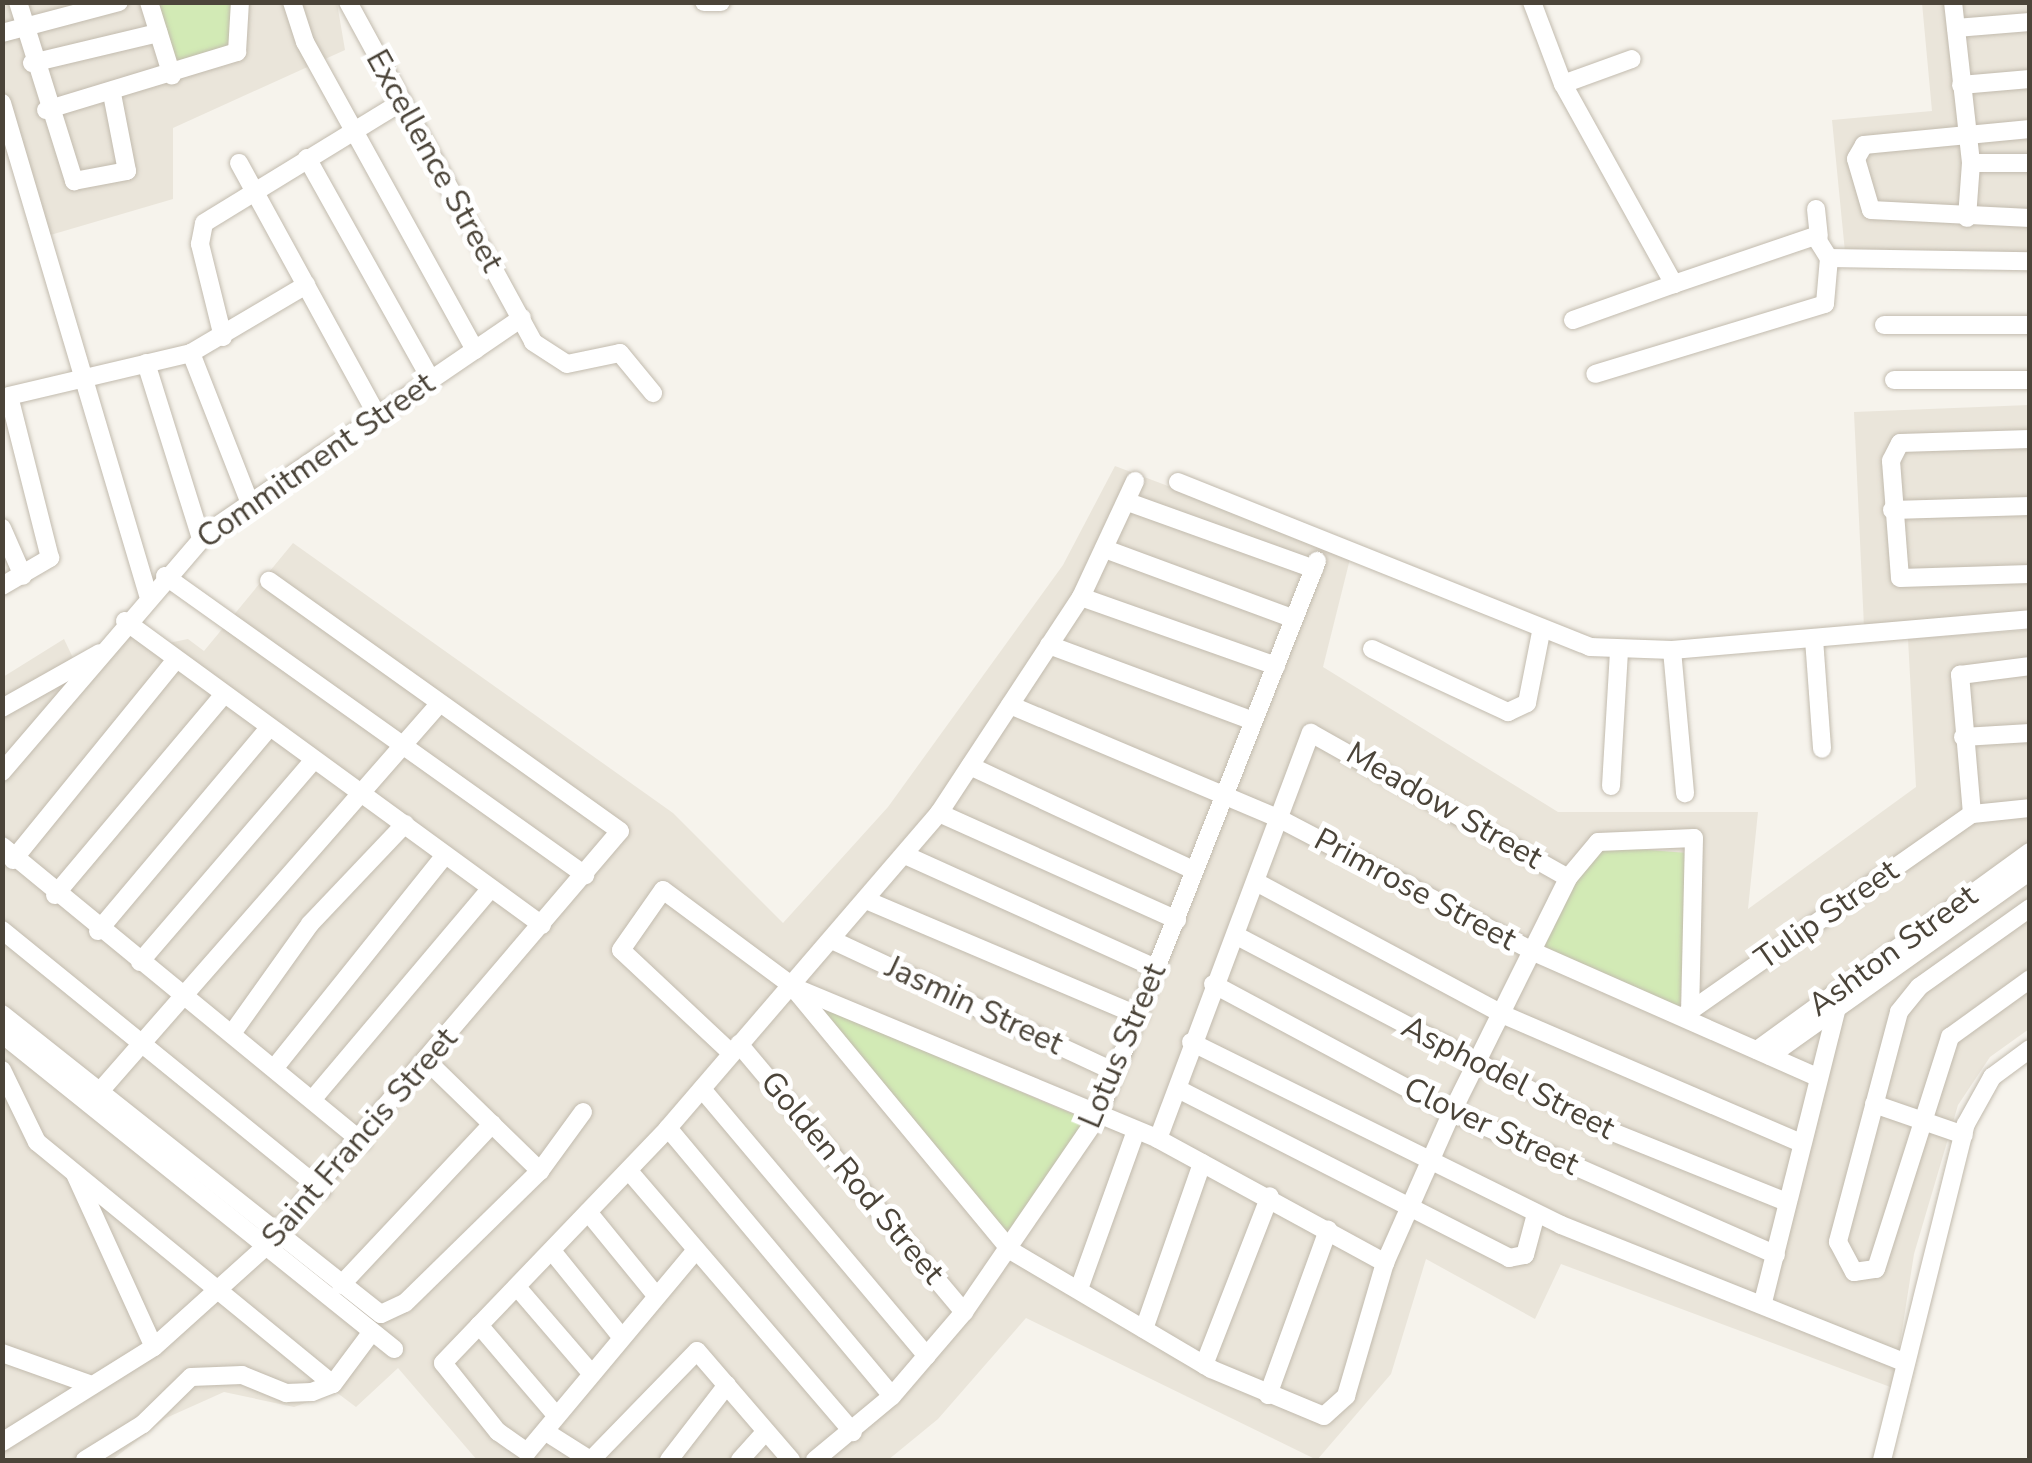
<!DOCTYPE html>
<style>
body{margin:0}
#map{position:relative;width:2032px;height:1463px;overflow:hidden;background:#f6f3ec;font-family:"Nunito Sans",sans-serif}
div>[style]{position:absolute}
.residential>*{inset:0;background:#eae5da}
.green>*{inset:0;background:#d2eab5}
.roads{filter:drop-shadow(0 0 2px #c2bbae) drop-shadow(0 0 2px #c2bbae)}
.minor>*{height:18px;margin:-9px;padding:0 9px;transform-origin:9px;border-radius:9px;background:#fff}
span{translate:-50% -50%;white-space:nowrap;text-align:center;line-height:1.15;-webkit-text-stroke:10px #fff;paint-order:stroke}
.street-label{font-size:32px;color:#4b4439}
.frame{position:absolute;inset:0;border:5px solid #4b4439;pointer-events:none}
</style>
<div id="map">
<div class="residential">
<div style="clip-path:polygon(2px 3px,337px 3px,345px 50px,173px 128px,173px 199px,47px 236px,3px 98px)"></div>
<div style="clip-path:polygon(1922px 3px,2029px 3px,2029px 253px,1845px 252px,1832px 120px,1932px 111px)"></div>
<div style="clip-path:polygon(2029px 405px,2029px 616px,1864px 627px,1854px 412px)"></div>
<div style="clip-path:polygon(1115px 466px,1351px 555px,1323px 667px,1558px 812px,1758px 812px,1748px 909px,1916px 787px,1908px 639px,2029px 630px,2029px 1029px,1990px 1057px,1958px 1105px,1914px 1254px,1893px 1388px,1561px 1264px,1535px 1319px,1426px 1259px,1391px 1374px,1317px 1460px,1026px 1318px,938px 1419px,888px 1460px,477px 1460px,398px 1368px,356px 1407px,336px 1392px,294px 1407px,224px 1392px,166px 1418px,112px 1460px,3px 1460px,3px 677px,64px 639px,84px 681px,127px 630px,149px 647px,188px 639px,204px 651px,293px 543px,673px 813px,783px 923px,888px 807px,1063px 565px)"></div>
</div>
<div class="green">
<div style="clip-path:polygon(158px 3px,236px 3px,243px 43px,172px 62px)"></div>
<div style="clip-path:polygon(1598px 846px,1687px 853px,1680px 1011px,1540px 950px,1576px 866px)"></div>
<div style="clip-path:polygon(812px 1003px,1089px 1121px,1009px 1240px)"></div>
</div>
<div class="roads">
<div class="minor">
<div style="left:18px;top:2px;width:188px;rotate:72.6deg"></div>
<div style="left:74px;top:181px;width:54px;rotate:-10.7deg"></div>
<div style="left:127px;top:171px;width:78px;rotate:-101deg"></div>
<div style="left:149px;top:2px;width:77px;rotate:72.7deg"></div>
<div style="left:292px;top:2px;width:42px;rotate:72deg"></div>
<div style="left:305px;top:42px;width:352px;rotate:61.1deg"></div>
<div style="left:348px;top:2px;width:387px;rotate:61.4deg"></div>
<div style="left:533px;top:342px;width:40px;rotate:32.9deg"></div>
<div style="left:567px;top:364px;width:54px;rotate:-11.7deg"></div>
<div style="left:620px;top:353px;width:52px;rotate:50.5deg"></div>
<div style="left:704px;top:2px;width:17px"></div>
<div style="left:1532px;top:2px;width:88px;rotate:69.3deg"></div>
<div style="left:1563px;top:84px;width:229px;rotate:61deg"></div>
<div style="left:1674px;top:284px;width:149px;rotate:-18.8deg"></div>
<div style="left:1815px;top:236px;width:26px;rotate:58deg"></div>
<div style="left:1829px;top:258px;width:46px;rotate:95deg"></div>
<div style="left:1825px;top:304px;width:240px;rotate:163.1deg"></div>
<div style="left:1953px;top:2px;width:162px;rotate:83.6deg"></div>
<div style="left:1971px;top:163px;width:55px;rotate:94.2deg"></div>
<div style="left:1956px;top:28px;width:74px;rotate:-4.6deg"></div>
<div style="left:2px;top:33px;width:121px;rotate:-14.8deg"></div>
<div style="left:32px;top:63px;width:130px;rotate:-13.4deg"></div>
<div style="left:1563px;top:84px;width:73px;rotate:-19.9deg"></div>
<div style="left:1961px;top:85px;width:69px;rotate:-5deg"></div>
<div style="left:2px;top:103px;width:513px;rotate:73.47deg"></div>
<div style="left:46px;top:110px;width:200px;rotate:-16.9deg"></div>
<div style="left:237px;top:52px;width:50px;rotate:-86.6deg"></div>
<div style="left:2030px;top:129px;width:167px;rotate:174.5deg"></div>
<div style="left:1864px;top:145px;width:16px;rotate:120deg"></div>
<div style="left:1856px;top:159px;width:53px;rotate:73.6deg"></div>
<div style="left:1871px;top:210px;width:159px;rotate:2.9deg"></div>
<div style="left:307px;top:158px;width:254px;rotate:60.8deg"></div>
<div style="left:239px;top:163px;width:290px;rotate:61.3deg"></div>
<div style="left:1971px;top:163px;width:59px"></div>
<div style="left:1816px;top:209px;width:27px;rotate:84deg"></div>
<div style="left:1829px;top:258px;width:201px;rotate:0.9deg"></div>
<div style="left:1573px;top:320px;width:107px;rotate:-19.6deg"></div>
<div style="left:1884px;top:325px;width:146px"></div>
<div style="left:223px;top:337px;width:96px;rotate:-103.9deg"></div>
<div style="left:200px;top:244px;width:21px;rotate:-79deg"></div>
<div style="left:204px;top:223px;width:233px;rotate:-31.5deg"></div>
<div style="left:191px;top:353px;width:159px;rotate:68.6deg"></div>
<div style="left:146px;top:363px;width:184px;rotate:72.6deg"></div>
<div style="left:1894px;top:380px;width:136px"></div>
<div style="left:2030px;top:439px;width:130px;rotate:178.2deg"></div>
<div style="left:1900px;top:443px;width:20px;rotate:117deg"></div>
<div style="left:1891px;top:461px;width:117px;rotate:85.6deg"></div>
<div style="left:1900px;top:578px;width:130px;rotate:-1.8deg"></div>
<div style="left:1178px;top:482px;width:444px;rotate:21.8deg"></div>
<div style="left:1590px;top:647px;width:82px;rotate:2.1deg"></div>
<div style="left:1672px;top:650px;width:359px;rotate:-4.9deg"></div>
<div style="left:1128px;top:502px;width:198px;rotate:19.8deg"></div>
<div style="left:1892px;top:510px;width:138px;rotate:-1.7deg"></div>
<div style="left:2px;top:528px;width:52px;rotate:66.4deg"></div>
<div style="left:1105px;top:549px;width:199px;rotate:20.3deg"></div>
<div style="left:165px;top:576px;width:516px;rotate:35.45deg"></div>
<div style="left:2px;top:586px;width:56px;rotate:-30.3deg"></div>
<div style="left:50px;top:558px;width:167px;rotate:-104.2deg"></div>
<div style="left:9px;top:396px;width:187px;rotate:-13.3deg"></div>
<div style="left:191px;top:353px;width:134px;rotate:-30.6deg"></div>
<div style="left:1081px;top:597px;width:207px;rotate:19.5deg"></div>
<div style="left:125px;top:621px;width:516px;rotate:36.09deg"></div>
<div style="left:1814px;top:639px;width:110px;rotate:85.8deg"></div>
<div style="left:1049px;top:645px;width:218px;rotate:20.4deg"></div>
<div style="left:1372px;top:649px;width:150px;rotate:24.9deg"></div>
<div style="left:1508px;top:712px;width:21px;rotate:-25deg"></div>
<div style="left:1527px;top:703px;width:72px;rotate:-78.8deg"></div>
<div style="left:1672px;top:650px;width:144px;rotate:84.8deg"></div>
<div style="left:1010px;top:705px;width:293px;rotate:22.9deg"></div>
<div style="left:1280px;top:819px;width:289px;rotate:27.6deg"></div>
<div style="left:1536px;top:953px;width:309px;rotate:23.8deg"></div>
<div style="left:2px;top:708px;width:112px;rotate:-29.3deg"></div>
<div style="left:1963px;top:737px;width:67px;rotate:-3.4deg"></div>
<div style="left:970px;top:766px;width:246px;rotate:25deg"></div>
<div style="left:2px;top:772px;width:316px;rotate:-49.4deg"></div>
<div style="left:208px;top:532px;width:380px;rotate:-34.3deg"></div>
<div style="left:1611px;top:786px;width:135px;rotate:-86.6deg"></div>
<div style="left:939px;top:813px;width:261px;rotate:24.2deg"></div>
<div style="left:1972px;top:814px;width:140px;rotate:-94.9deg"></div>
<div style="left:1960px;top:675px;width:71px;rotate:-7.3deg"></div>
<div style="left:2px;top:846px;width:466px;rotate:39.4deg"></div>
<div style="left:905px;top:855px;width:277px;rotate:24.3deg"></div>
<div style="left:13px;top:860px;width:257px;rotate:-50.9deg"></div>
<div style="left:1258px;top:883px;width:279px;rotate:28.2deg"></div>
<div style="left:1504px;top:1015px;width:321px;rotate:23.3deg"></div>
<div style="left:55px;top:895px;width:259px;rotate:-49.9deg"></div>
<div style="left:866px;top:900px;width:297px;rotate:23deg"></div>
<div style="left:2030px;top:908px;width:136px;rotate:144.6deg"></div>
<div style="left:1919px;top:987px;width:32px;rotate:129deg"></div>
<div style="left:1899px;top:1012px;width:238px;rotate:104.9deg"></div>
<div style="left:1838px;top:1242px;width:34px;rotate:62deg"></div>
<div style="left:1854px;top:1272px;width:22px;rotate:-8deg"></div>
<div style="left:1876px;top:1269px;width:244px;rotate:-72.3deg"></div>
<div style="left:1950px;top:1037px;width:99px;rotate:-35.9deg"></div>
<div style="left:2px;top:930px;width:412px;rotate:39.1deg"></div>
<div style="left:98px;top:931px;width:265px;rotate:-49.9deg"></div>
<div style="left:1237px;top:936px;width:416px;rotate:27.7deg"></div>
<div style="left:1605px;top:1129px;width:196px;rotate:21.9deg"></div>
<div style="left:832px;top:940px;width:312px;rotate:25deg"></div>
<div style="left:140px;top:962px;width:267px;rotate:-49.3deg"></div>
<div style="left:1213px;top:984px;width:271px;rotate:28.2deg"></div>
<div style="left:1452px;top:1112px;width:354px;rotate:23.8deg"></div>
<div style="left:796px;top:988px;width:392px;rotate:22.6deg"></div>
<div style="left:1158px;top:1139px;width:259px;rotate:28.6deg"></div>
<div style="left:2px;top:1014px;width:483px;rotate:38.4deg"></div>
<div style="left:381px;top:1314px;width:26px;rotate:-25deg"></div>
<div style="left:405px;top:1303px;width:189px;rotate:-44.4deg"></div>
<div style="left:540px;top:1171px;width:73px;rotate:-53.9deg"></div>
<div style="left:1683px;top:1016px;width:353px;rotate:-35deg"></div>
<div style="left:1972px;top:814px;width:58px;rotate:-5.9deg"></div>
<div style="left:233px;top:1032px;width:133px;rotate:-54.5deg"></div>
<div style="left:310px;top:924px;width:138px;rotate:-46.5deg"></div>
<div style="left:2px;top:1034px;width:503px;rotate:38.78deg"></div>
<div style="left:1191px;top:1042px;width:413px;rotate:26.3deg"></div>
<div style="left:1561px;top:1225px;width:369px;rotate:21.8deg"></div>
<div style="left:739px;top:1044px;width:350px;rotate:50deg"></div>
<div style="left:1757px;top:1050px;width:337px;rotate:-36deg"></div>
<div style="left:730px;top:1052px;width:149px;rotate:-136.9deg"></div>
<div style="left:621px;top:950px;width:73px;rotate:-55deg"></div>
<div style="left:663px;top:890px;width:159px;rotate:36.6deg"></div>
<div style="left:791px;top:985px;width:344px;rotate:50.4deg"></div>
<div style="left:1010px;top:1250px;width:234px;rotate:30.6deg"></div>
<div style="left:1211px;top:1369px;width:122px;rotate:22.6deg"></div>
<div style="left:1324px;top:1416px;width:30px;rotate:-42deg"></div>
<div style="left:1346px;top:1396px;width:139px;rotate:-73.7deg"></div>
<div style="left:1385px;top:1263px;width:165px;rotate:-66.1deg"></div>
<div style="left:1452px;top:1112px;width:261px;rotate:-63.6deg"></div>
<div style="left:1568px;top:878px;width:47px;rotate:-50.2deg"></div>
<div style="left:1598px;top:842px;width:96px;rotate:-2.4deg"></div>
<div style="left:1694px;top:838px;width:172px;rotate:91.3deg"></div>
<div style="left:1770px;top:1056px;width:319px;rotate:-35.4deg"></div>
<div style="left:427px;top:1061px;width:158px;rotate:44.2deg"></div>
<div style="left:276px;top:1066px;width:270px;rotate:-51.3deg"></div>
<div style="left:2px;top:1070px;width:80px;rotate:64.1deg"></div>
<div style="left:37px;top:1142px;width:382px;rotate:39.3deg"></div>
<div style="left:702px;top:1089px;width:349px;rotate:49.9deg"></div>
<div style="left:1178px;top:1089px;width:372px;rotate:27deg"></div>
<div style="left:1509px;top:1258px;width:16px;rotate:-11deg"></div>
<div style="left:1525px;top:1255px;width:42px;rotate:-75deg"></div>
<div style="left:101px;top:1090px;width:513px;rotate:-48.79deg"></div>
<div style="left:312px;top:1100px;width:277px;rotate:-49.8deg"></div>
<div style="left:1874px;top:1104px;width:95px;rotate:19deg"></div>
<div style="left:668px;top:1128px;width:349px;rotate:50.1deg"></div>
<div style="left:1158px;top:1139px;width:434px;rotate:-69.4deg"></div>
<div style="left:1311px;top:733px;width:295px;rotate:29.4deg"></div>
<div style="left:629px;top:1171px;width:344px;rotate:49.4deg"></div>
<div style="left:75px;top:1174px;width:190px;rotate:65.5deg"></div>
<div style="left:588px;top:1212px;width:104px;rotate:50.8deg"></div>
<div style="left:696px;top:1250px;width:263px;rotate:129.9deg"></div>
<div style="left:527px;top:1452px;width:35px;rotate:-145deg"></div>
<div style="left:498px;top:1432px;width:88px;rotate:-128.6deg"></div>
<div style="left:443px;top:1363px;width:325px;rotate:-46.2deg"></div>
<div style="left:668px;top:1128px;width:416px;rotate:-49.3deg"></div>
<div style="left:939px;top:813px;width:258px;rotate:-56.7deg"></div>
<div style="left:1081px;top:597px;width:128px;rotate:-65deg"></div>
<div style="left:552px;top:1251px;width:107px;rotate:51.1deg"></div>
<div style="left:341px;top:1285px;width:221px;rotate:-46.8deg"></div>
<div style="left:517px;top:1287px;width:112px;rotate:49.3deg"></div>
<div style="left:1079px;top:1289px;width:163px;rotate:-70.2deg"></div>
<div style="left:1764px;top:1298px;width:299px;rotate:-75.9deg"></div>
<div style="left:479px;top:1325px;width:118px;rotate:49.5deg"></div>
<div style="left:1144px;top:1329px;width:176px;rotate:-70.7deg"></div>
<div style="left:2px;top:1353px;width:96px;rotate:19.6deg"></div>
<div style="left:1204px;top:1365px;width:181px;rotate:-68.7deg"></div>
<div style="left:1268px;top:1395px;width:176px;rotate:-70deg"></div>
<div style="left:546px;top:1432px;width:52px;rotate:32.5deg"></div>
<div style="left:2px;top:1442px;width:179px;rotate:-32deg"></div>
<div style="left:154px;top:1347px;width:151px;rotate:-42deg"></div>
<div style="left:266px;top:1246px;width:545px;rotate:-49.54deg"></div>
<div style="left:620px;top:831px;width:431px;rotate:-144.5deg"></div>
<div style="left:85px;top:1460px;width:68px;rotate:-31.8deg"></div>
<div style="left:143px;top:1424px;width:67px;rotate:-44.4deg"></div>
<div style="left:191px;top:1377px;width:51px;rotate:-2.2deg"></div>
<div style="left:242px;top:1375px;width:48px;rotate:22.2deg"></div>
<div style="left:286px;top:1393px;width:26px;rotate:-2deg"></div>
<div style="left:312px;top:1392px;width:22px;rotate:-21deg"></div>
<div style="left:333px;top:1384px;width:64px;rotate:-53.3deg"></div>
<div style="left:591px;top:1460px;width:152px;rotate:-45.8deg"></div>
<div style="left:697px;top:1351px;width:144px;rotate:49.2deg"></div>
<div style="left:669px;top:1460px;width:95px;rotate:-52.3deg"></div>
<div style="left:740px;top:1460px;width:38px;rotate:-48deg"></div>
<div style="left:815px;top:1460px;width:100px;rotate:-39.7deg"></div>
<div style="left:892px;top:1396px;width:111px;rotate:-49.4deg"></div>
<div style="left:964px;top:1312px;width:235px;rotate:-55.6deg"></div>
<div style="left:1097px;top:1118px;width:599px;rotate:-68.45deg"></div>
<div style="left:1882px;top:1460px;width:346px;rotate:-76deg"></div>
<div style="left:1966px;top:1124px;width:54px;rotate:-61deg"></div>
<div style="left:1992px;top:1077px;width:47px;rotate:-36.4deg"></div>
</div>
</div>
<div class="street-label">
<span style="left:434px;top:161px;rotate:61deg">Excellence Street</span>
<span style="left:316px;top:461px;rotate:-35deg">Commitment Street</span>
<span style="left:1444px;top:806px;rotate:30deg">Meadow Street</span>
<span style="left:1415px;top:890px;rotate:28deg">Primrose Street</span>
<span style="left:1827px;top:915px;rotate:-35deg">Tulip Street</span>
<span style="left:1893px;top:951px;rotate:-36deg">Ashton Street</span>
<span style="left:974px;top:1006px;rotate:25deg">Jasmin Street</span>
<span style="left:1123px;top:1046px;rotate:-67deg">Lotus Street</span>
<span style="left:1508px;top:1078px;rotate:27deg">Asphodel Street</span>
<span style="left:1491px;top:1127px;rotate:25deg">Clover Street</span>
<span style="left:360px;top:1138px;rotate:-49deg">Saint Francis Street</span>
<span style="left:852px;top:1178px;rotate:50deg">Golden Rod Street</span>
</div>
<div class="frame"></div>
</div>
